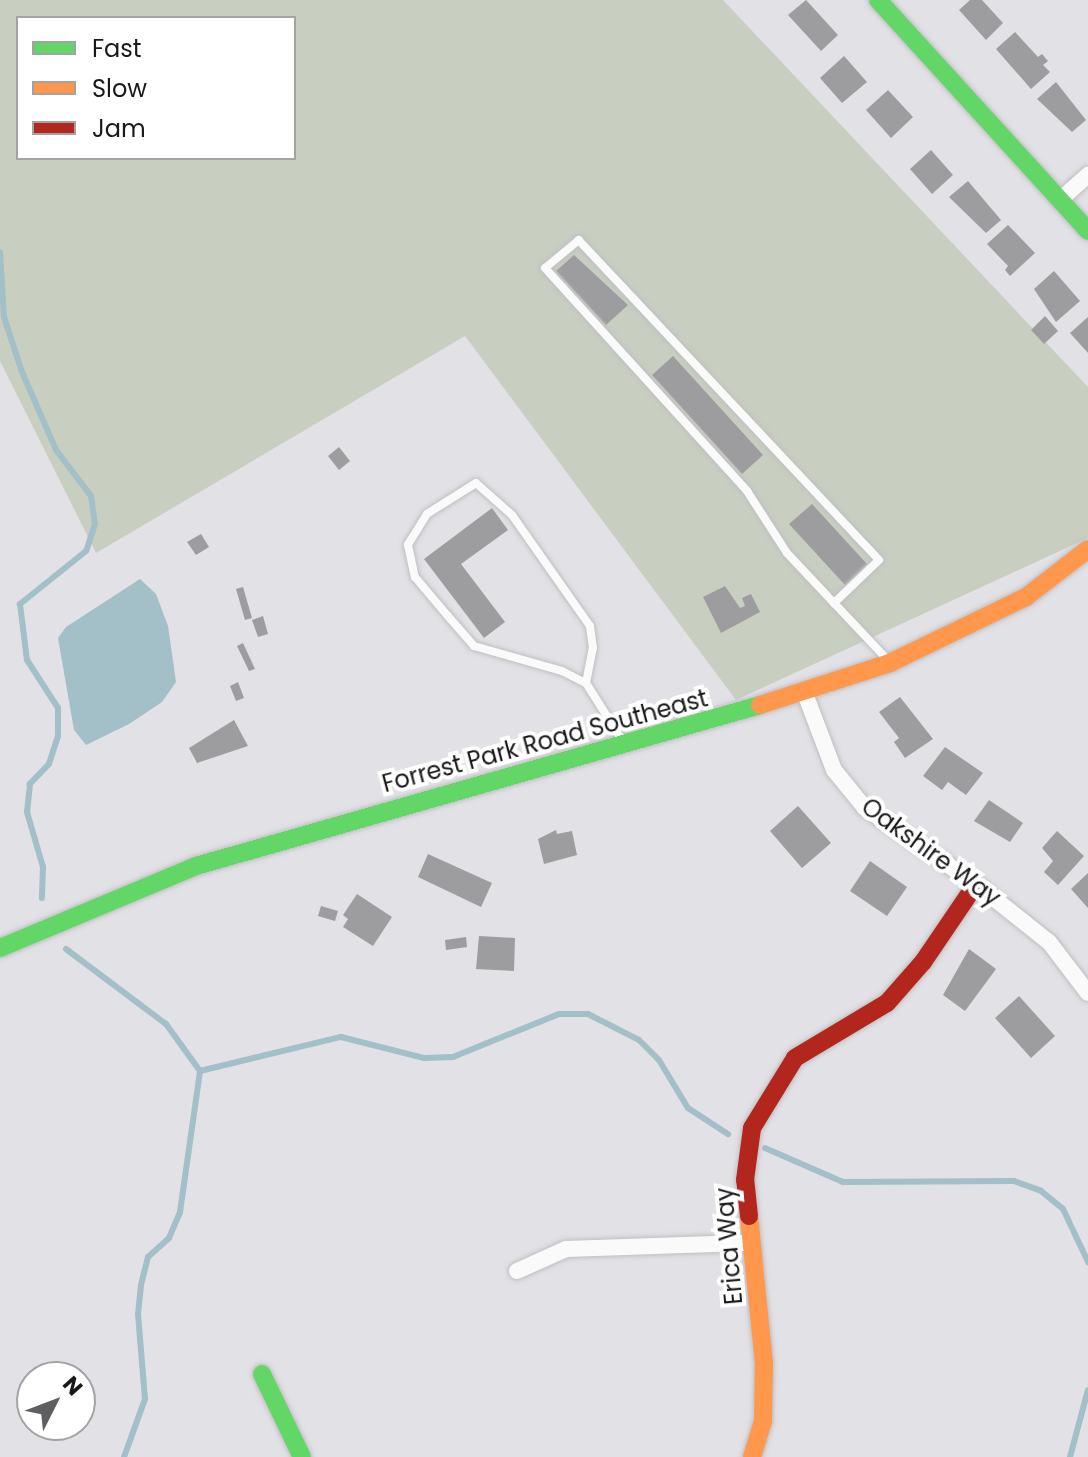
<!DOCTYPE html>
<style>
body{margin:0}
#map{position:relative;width:1088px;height:1457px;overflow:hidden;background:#e2e1e5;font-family:Poppins,sans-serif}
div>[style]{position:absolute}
.green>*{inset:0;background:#c8cfc1}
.water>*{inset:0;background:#a3bfc7}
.stream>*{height:6px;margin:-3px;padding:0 3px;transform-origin:3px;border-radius:3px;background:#a3bfc7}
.building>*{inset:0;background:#9d9d9f}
.roads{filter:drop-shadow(0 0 2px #bfbfc1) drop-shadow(0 0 2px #bfbfc1)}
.lane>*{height:8px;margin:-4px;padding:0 4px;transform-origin:4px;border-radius:4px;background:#fbfafb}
.street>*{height:16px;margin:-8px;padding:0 8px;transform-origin:8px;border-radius:8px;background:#fbfafb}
.fast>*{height:18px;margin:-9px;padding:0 9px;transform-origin:9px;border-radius:9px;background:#63d668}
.slow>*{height:18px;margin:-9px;padding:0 9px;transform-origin:9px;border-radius:9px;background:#ff974d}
.jam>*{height:18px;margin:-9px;padding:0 9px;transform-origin:9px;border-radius:9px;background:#b3261e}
span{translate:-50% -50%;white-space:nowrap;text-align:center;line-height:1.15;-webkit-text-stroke:8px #fff;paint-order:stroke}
.street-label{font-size:24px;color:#19191b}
.legend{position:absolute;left:16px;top:16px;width:280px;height:144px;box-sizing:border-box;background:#fff;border:2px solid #a3a3a4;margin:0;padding:10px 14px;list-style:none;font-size:24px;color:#19191b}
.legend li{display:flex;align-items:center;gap:16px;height:40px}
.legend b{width:40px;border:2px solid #a3a3a4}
.north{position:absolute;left:16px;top:1361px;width:80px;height:80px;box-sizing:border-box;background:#fff;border:2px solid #a3a3a4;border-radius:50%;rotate:48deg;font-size:22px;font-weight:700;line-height:32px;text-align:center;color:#19191b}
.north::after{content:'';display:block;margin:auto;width:28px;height:36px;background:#5f5f62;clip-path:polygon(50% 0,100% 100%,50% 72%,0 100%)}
</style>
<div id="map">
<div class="green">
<div style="clip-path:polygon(evenodd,0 0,723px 0,1088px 387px,1088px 538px,736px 700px,465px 336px,96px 553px,0 361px,0 0,18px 18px,294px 18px,294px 158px,18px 158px,18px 18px)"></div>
</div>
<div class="water">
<div style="clip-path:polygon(140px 579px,156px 594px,168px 626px,176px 682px,162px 702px,129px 724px,86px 745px,74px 730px,58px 638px,66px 627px)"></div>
</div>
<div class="stream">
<div style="left:0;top:252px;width:65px;rotate:86.5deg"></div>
<div style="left:4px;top:317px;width:58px;rotate:71.9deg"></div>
<div style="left:22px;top:372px;width:85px;rotate:66.4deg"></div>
<div style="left:56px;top:450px;width:58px;rotate:52.7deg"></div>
<div style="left:91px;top:496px;width:28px;rotate:82deg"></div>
<div style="left:95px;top:524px;width:28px;rotate:108deg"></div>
<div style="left:86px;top:551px;width:85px;rotate:141.2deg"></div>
<div style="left:20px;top:604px;width:56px;rotate:82.9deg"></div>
<div style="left:27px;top:660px;width:57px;rotate:57.1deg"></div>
<div style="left:58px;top:708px;width:28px;rotate:90deg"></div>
<div style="left:58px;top:736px;width:29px;rotate:108deg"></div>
<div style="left:49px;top:764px;width:28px;rotate:134deg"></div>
<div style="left:30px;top:784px;width:28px;rotate:96deg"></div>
<div style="left:27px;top:812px;width:57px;rotate:73.8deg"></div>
<div style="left:43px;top:867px;width:31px;rotate:92deg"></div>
<div style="left:66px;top:949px;width:125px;rotate:36.9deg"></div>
<div style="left:166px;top:1024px;width:58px;rotate:54.1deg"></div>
<div style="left:200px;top:1071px;width:145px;rotate:-13.6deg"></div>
<div style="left:341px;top:1037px;width:86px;rotate:14.2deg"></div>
<div style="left:424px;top:1058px;width:29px;rotate:-2deg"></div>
<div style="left:453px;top:1057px;width:114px;rotate:-22.1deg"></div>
<div style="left:559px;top:1014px;width:29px"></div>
<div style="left:588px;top:1014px;width:57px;rotate:27deg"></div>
<div style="left:639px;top:1040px;width:28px;rotate:45deg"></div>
<div style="left:659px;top:1060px;width:56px;rotate:58.9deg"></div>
<div style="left:688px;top:1108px;width:48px;rotate:33deg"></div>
<div style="left:765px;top:1148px;width:85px;rotate:23.6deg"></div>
<div style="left:843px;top:1182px;width:171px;rotate:-0.3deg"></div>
<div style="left:1014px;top:1181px;width:29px;rotate:20deg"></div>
<div style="left:1041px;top:1191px;width:28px;rotate:39deg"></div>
<div style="left:1063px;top:1209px;width:59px;rotate:64.7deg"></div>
<div style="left:124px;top:1457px;width:62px;rotate:-70.1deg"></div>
<div style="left:145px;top:1399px;width:85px;rotate:-94.7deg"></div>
<div style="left:138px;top:1314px;width:29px;rotate:-84deg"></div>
<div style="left:141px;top:1285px;width:29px;rotate:-76deg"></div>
<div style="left:148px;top:1257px;width:28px;rotate:-42deg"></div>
<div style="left:169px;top:1238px;width:28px;rotate:-67deg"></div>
<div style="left:180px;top:1212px;width:142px;rotate:-81.9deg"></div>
<div style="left:1070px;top:1457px;width:69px;rotate:-75deg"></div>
</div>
<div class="building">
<div style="clip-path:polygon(806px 0,838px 35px,821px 51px,788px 15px)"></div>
<div style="clip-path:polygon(970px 0,982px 0,1003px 23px,986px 40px,959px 10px)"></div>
<div style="clip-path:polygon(1015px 32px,1038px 57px,1042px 54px,1048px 61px,1043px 65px,1050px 72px,1031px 89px,996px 49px)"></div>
<div style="clip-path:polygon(844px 56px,867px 82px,842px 103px,820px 78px)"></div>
<div style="clip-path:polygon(1056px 82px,1086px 120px,1072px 132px,1037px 99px)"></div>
<div style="clip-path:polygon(888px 90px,913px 117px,891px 138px,866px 110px)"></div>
<div style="clip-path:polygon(931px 150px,953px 175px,932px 194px,910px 169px)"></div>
<div style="clip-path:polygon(968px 181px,1001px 220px,986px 233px,949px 197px)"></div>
<div style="clip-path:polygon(1008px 225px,1035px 253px,1010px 276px,1005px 270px,1008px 266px,987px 244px)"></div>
<div style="clip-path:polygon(574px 255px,628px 305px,606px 325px,556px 271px)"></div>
<div style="clip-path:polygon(1054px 271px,1080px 301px,1056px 322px,1034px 289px)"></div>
<div style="clip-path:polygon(1045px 316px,1058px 331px,1044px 344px,1031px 330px)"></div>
<div style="clip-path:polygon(1088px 317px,1088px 353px,1070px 333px)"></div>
<div style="clip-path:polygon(673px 356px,763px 455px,742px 474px,652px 375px)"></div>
<div style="clip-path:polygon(339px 447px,350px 461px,339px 470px,328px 456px)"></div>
<div style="clip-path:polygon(812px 504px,867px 564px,845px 585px,789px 524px)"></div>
<div style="clip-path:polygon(492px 508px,508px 530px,461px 564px,505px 622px,484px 638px,424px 559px)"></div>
<div style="clip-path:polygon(201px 534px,209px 547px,196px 555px,187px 542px)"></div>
<div style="clip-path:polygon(725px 586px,740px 608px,745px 606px,742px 598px,751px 594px,760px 612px,721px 633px,703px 597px)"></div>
<div style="clip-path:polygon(243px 587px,252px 618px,245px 620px,236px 589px)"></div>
<div style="clip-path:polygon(263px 616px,268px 634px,258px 637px,252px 620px)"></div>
<div style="clip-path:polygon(243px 643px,255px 669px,249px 671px,237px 646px)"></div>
<div style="clip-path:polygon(238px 682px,244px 698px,236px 701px,230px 686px)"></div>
<div style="clip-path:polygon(900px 697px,933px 739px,905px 758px,894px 742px,899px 738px,879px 712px)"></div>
<div style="clip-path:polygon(234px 720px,248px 746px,197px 763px,189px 748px)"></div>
<div style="clip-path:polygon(945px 747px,983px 773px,966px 795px,948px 782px,942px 790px,923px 776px)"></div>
<div style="clip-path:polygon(989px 800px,1023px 823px,1010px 842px,974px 821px)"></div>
<div style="clip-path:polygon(798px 806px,831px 843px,802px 868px,770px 831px)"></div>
<div style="clip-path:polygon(556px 830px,557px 834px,572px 831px,577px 855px,544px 864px,538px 839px)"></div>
<div style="clip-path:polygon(1057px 831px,1084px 856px,1058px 885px,1044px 872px,1053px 861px,1042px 848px)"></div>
<div style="clip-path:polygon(428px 854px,492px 883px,481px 907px,418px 877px)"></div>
<div style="clip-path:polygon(870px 861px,907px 887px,887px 916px,850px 891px)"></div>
<div style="clip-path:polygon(1088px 873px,1088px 908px,1071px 889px)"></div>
<div style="clip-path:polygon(357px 894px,392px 917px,373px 946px,343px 927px,348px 919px,343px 915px)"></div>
<div style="clip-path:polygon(321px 906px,338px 911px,335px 921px,318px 916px)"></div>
<div style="clip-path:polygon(479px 936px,515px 938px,514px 971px,476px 969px)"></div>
<div style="clip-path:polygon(466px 937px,467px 947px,446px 950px,445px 940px)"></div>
<div style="clip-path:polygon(969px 949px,996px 969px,965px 1011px,943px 995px)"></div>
<div style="clip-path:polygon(1019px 996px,1055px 1036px,1031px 1058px,995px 1018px)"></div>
</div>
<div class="roads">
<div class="lane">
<div style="left:834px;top:603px;width:62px;rotate:-43.7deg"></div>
<div style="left:879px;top:560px;width:439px;rotate:-133.2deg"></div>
<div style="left:579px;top:240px;width:44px;rotate:140.5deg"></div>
<div style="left:545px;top:268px;width:301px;rotate:47.8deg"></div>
<div style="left:747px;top:491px;width:74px;rotate:57.2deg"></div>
<div style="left:787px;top:553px;width:69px;rotate:46.8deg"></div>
<div style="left:834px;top:603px;width:77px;rotate:46.6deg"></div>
<div style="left:586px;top:683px;width:36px;rotate:-79deg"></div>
<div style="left:593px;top:648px;width:22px;rotate:-98deg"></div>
<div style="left:590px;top:626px;width:136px;rotate:-125.1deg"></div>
<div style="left:512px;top:515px;width:48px;rotate:-138.4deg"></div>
<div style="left:476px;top:483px;width:58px;rotate:147.7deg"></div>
<div style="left:427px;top:514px;width:36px;rotate:122deg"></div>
<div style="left:408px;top:545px;width:33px;rotate:78deg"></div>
<div style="left:415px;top:577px;width:50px;rotate:49.9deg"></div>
<div style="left:447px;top:615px;width:41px;rotate:48.9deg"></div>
<div style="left:474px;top:646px;width:91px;rotate:15.9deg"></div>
<div style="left:562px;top:671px;width:27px;rotate:27deg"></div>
<div style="left:586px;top:683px;width:71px;rotate:57.7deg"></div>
</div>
<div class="street">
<div style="left:1060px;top:200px;width:38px;rotate:-42deg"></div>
<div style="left:804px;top:691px;width:85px;rotate:69.2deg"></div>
<div style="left:834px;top:770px;width:49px;rotate:50.8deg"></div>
<div style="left:865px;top:808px;width:135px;rotate:34.4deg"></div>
<div style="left:976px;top:884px;width:93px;rotate:38.5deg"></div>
<div style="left:1049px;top:942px;width:64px;rotate:52.6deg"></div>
<div style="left:517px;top:1271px;width:54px;rotate:-24.2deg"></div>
<div style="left:566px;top:1249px;width:185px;rotate:-1.9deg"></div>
</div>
<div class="fast">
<div style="left:878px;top:0;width:312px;rotate:47.7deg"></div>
<div style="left:0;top:948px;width:212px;rotate:-22.7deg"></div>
<div style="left:196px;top:866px;width:587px;rotate:-15.93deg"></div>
<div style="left:262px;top:1374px;width:92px;rotate:64.3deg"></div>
</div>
<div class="slow">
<div style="left:760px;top:705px;width:137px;rotate:-17.9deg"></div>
<div style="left:890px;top:663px;width:151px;rotate:-25.9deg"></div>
<div style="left:1026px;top:597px;width:78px;rotate:-37.7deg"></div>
<div style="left:749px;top:1216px;width:148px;rotate:84.2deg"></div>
<div style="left:764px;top:1363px;width:58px;rotate:91deg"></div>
<div style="left:763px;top:1421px;width:38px;rotate:107deg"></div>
</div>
<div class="jam">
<div style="left:749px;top:1216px;width:36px;rotate:-96deg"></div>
<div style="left:745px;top:1180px;width:52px;rotate:-82.3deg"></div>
<div style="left:752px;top:1128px;width:82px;rotate:-58.4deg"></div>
<div style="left:795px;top:1058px;width:107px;rotate:-30.9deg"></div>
<div style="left:887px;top:1003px;width:55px;rotate:-48.7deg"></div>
<div style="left:923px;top:962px;width:94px;rotate:-55.8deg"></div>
</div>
</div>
<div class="street-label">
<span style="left:545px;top:741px;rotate:-15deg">Forrest Park Road Southeast</span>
<span style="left:931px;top:852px;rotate:36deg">Oakshire Way</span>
<span style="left:729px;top:1246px;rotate:-95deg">Erica Way</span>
</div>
<ul class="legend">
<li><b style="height:10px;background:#63d668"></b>Fast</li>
<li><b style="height:10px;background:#ff974d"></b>Slow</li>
<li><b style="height:10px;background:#b3261e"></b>Jam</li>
</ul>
<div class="north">N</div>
</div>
